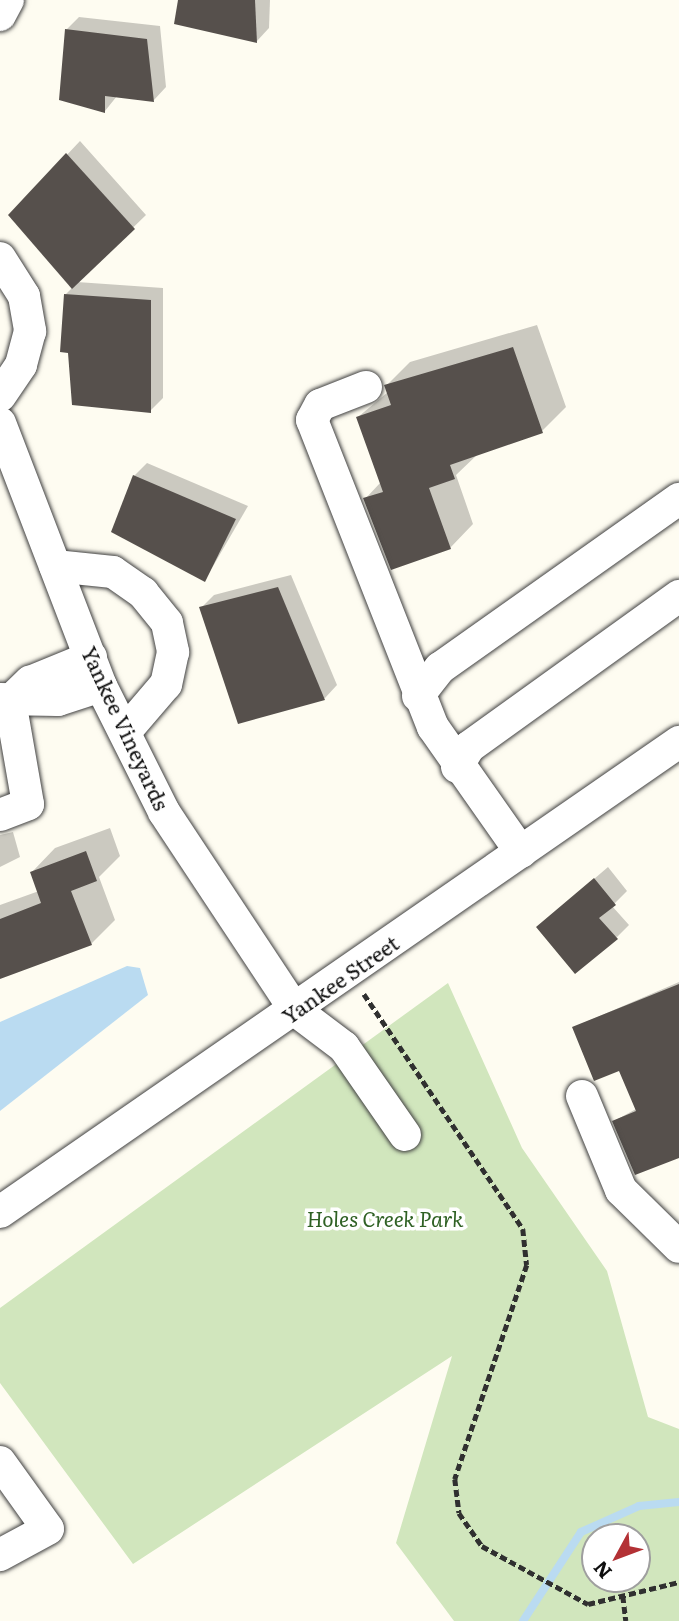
<!DOCTYPE html>
<style>
body{margin:0}
#map{position:relative;width:679px;height:1621px;overflow:hidden;background:#fefcf1;font-family:Literata,serif}
div>[style]{position:absolute}
.green>*{inset:0;background:#d1e6bd}
.water>*{inset:0;background:#badbf1}
.shadow>*{inset:0;background:#0003}
.stream>*{height:8px;margin:-4px;padding:0 4px;transform-origin:4px;border-radius:4px;background:#badbf1}
.building>*{inset:0;background:#56504c}
.path>*{height:4.5px;margin-top:-2.25px;transform-origin:0;background:repeating-linear-gradient(90deg,#303030 0 7px,transparent 0 10.5px)}
.roads{filter:drop-shadow(0 0 2px #414141) drop-shadow(0 0 2px #414141)}
.minor>*{height:32px;margin:-16px;padding:0 16px;transform-origin:16px;border-radius:16px;background:#fff}
span{translate:-50% -50%;white-space:nowrap;text-align:center;line-height:1.15;-webkit-text-stroke:7px #fff;paint-order:stroke}
.street-label{font-size:21px;color:#0e0e0e}
.park-label{font-size:21px;color:#2f6124;font-style:italic}
.north{position:absolute;left:581px;top:1523px;width:70px;height:70px;box-sizing:border-box;background:#fff;border:2px solid #9f9f9f;border-radius:50%;rotate:229deg;font-size:19px;font-weight:700;line-height:28px;text-align:center;color:#0e0e0e}
.north::after{content:'';display:block;margin:auto;width:24px;height:32px;background:#b33135;clip-path:polygon(50% 0,100% 100%,50% 72%,0 100%)}
</style>
<div id="map">
<div class="green">
<div style="clip-path:polygon(evenodd,448px 983px,522px 1148px,607px 1271px,648px 1417px,679px 1429px,679px 1621px,454px 1621px,396px 1543px,452px 1356px,133px 1564px,0 1383px,0 1308px,448px 983px,595px 1537px,637px 1537px,637px 1579px,595px 1579px,595px 1537px)"></div>
</div>
<div class="water">
<div style="clip-path:polygon(127px 966px,140px 968px,148px 995px,0 1111px,0 1022px)"></div>
</div>
<div class="shadow">
<div style="clip-path:polygon(179px 0,270px 0,269px 28px,257px 41px)"></div>
<div style="clip-path:polygon(79px 17px,160px 26px,166px 87px,154px 100px,117px 96px,105px 111px,66px 30px)"></div>
<div style="clip-path:polygon(80px 141px,146px 215px,77px 282px,163px 288px,163px 398px,150px 411px,65px 295px,73px 287px,10px 215px)"></div>
<div style="clip-path:polygon(537px 325px,566px 407px,542px 431px,479px 453px,456px 475px,473px 524px,450px 548px,365px 499px,381px 482px,358px 417px,388px 392px,386px 386px,410px 362px)"></div>
<div style="clip-path:polygon(147px 463px,248px 506px,205px 580px,134px 476px)"></div>
<div style="clip-path:polygon(291px 575px,337px 685px,325px 698px,239px 722px,201px 608px,214px 595px)"></div>
<div style="clip-path:polygon(110px 828px,120px 856px,99px 877px,115px 920px,91px 944px,0 978px,0 905px,39px 891px,32px 872px,55px 848px)"></div>
<div style="clip-path:polygon(13px 832px,20px 857px,0 867px,0 835px)"></div>
<div style="clip-path:polygon(608px 867px,627px 891px,612px 906px,629px 925px,617px 937px,552px 915px)"></div>
<div style="clip-path:polygon(679px 982px,679px 1156px,614px 1121px,636px 1109px,620px 1068px,574px 1027px)"></div>
</div>
<div class="stream">
<div style="left:523px;top:1621px;width:106px;rotate:-56.9deg"></div>
<div style="left:581px;top:1532px;width:64px;rotate:-24.1deg"></div>
<div style="left:639px;top:1506px;width:40px;rotate:-5.7deg"></div>
</div>
<div class="building">
<div style="clip-path:polygon(178px 0,255px 0,257px 43px,174px 24px)"></div>
<div style="clip-path:polygon(65px 29px,147px 39px,154px 102px,105px 96px,105px 113px,59px 100px)"></div>
<div style="clip-path:polygon(66px 153px,135px 229px,72px 289px,8px 215px)"></div>
<div style="clip-path:polygon(64px 294px,151px 300px,151px 413px,72px 405px,68px 353px,60px 352px)"></div>
<div style="clip-path:polygon(513px 347px,543px 433px,450px 465px,455px 479px,429px 488px,451px 549px,391px 570px,363px 498px,383px 492px,356px 417px,391px 405px,384px 385px)"></div>
<div style="clip-path:polygon(133px 475px,236px 519px,205px 582px,111px 532px)"></div>
<div style="clip-path:polygon(278px 587px,325px 700px,238px 724px,199px 607px)"></div>
<div style="clip-path:polygon(86px 851px,97px 881px,71px 891px,92px 945px,0 979px,0 919px,41px 903px,30px 872px)"></div>
<div style="clip-path:polygon(594px 878px,616px 905px,599px 918px,618px 939px,575px 974px,536px 927px)"></div>
<div style="clip-path:polygon(679px 984px,679px 1158px,635px 1175px,612px 1121px,636px 1111px,619px 1071px,594px 1081px,572px 1027px)"></div>
</div>
<div class="path">
<div style="left:364px;top:994px;width:284px;rotate:55.9deg"></div>
<div style="left:523px;top:1229px;width:36px;rotate:84deg"></div>
<div style="left:527px;top:1265px;width:226px;rotate:108.6deg"></div>
<div style="left:455px;top:1479px;width:34px;rotate:83deg"></div>
<div style="left:459px;top:1513px;width:40px;rotate:55.1deg"></div>
<div style="left:482px;top:1546px;width:121px;rotate:28.7deg"></div>
<div style="left:588px;top:1604px;width:94px;rotate:-13.6deg"></div>
<div style="left:623px;top:1596px;width:25px;rotate:83deg"></div>
</div>
<div class="roads">
<div class="minor">
<div style="left:0;top:15px;width:17px;rotate:-62deg"></div>
<div style="left:0;top:258px;width:45px;rotate:57.7deg"></div>
<div style="left:24px;top:296px;width:36px;rotate:80deg"></div>
<div style="left:30px;top:331px;width:35px;rotate:105deg"></div>
<div style="left:21px;top:365px;width:37px;rotate:124deg"></div>
<div style="left:366px;top:387px;width:49px;rotate:158.6deg"></div>
<div style="left:320px;top:405px;width:17px;rotate:118deg"></div>
<div style="left:312px;top:420px;width:330px;rotate:68.5deg"></div>
<div style="left:433px;top:727px;width:153px;rotate:54.9deg"></div>
<div style="left:0;top:423px;width:282px;rotate:69deg"></div>
<div style="left:101px;top:686px;width:141px;rotate:63.4deg"></div>
<div style="left:164px;top:812px;width:237px;rotate:56.5deg"></div>
<div style="left:295px;top:1010px;width:61px;rotate:37.1deg"></div>
<div style="left:344px;top:1047px;width:107px;rotate:55.3deg"></div>
<div style="left:55px;top:566px;width:58px;rotate:5.9deg"></div>
<div style="left:113px;top:572px;width:37px;rotate:35deg"></div>
<div style="left:143px;top:593px;width:38px;rotate:51deg"></div>
<div style="left:167px;top:623px;width:30px;rotate:78deg"></div>
<div style="left:173px;top:652px;width:33px;rotate:102deg"></div>
<div style="left:166px;top:684px;width:63px;rotate:130.5deg"></div>
<div style="left:418px;top:696px;width:36px;rotate:-52deg"></div>
<div style="left:440px;top:668px;width:293px;rotate:-35.3deg"></div>
<div style="left:0;top:699px;width:58px;rotate:1deg"></div>
<div style="left:58px;top:700px;width:45px;rotate:-18deg"></div>
<div style="left:10px;top:701px;width:28px;rotate:-44deg"></div>
<div style="left:30px;top:682px;width:66px;rotate:-22.3deg"></div>
<div style="left:457px;top:767px;width:23px;rotate:-59deg"></div>
<div style="left:469px;top:747px;width:259px;rotate:-35.7deg"></div>
<div style="left:0;top:815px;width:30px;rotate:-21deg"></div>
<div style="left:28px;top:804px;width:105px;rotate:-99.9deg"></div>
<div style="left:582px;top:1096px;width:102px;rotate:67.5deg"></div>
<div style="left:621px;top:1190px;width:81px;rotate:44.5deg"></div>
<div style="left:0;top:1212px;width:826px;rotate:-34.69deg"></div>
<div style="left:0;top:1462px;width:82px;rotate:54.4deg"></div>
<div style="left:48px;top:1529px;width:55px;rotate:151.6deg"></div>
</div>
</div>
<div class="street-label">
<span style="left:126px;top:728px;rotate:65deg">Yankee Vineyards</span>
<span style="left:340px;top:979px;rotate:-35deg">Yankee Street</span>
</div>
<div class="park-label">
<span style="left:385px;top:1218px">Holes Creek Park</span>
</div>
<div class="north">N</div>
</div>
